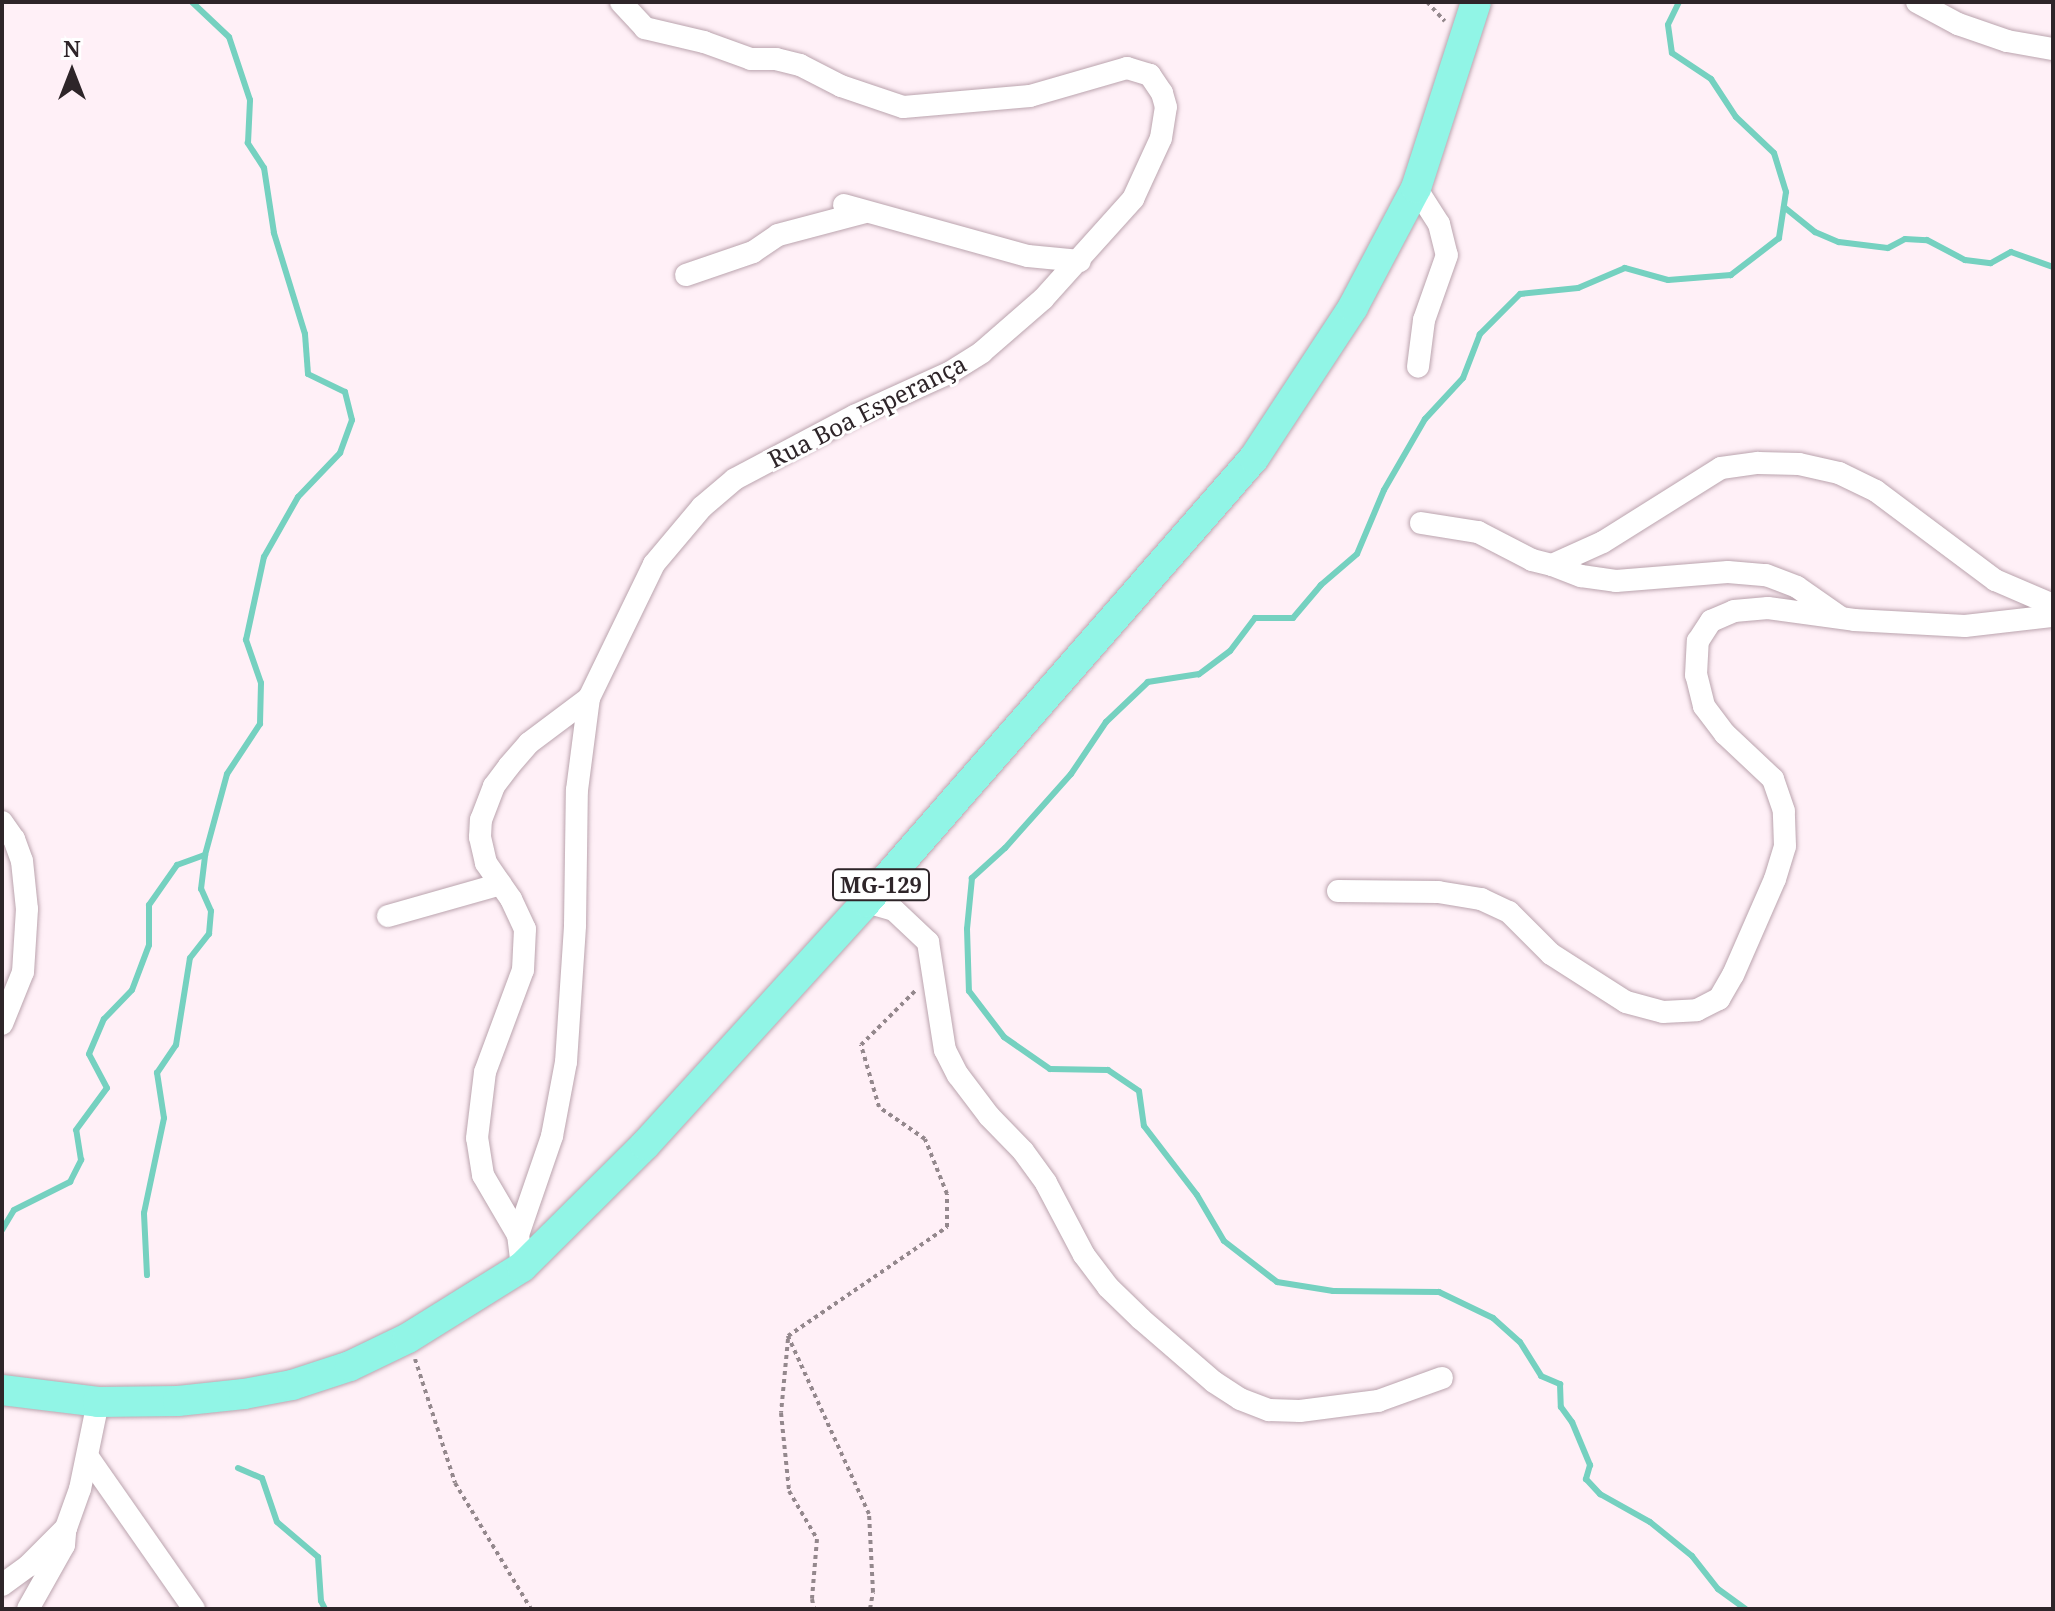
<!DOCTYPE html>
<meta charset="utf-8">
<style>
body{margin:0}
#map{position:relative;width:2055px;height:1611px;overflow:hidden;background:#fff0f7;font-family:"Noto Serif",serif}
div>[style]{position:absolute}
.stream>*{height:6px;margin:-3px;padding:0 3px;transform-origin:3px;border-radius:3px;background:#75d1c0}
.path>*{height:4px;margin-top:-2px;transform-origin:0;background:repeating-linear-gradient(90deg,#94888d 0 4px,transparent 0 8px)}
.roads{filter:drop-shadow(0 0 2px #bba4ae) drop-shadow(0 0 2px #bba4ae)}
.minor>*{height:22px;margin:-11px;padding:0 11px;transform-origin:11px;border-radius:11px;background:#fff}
.major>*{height:30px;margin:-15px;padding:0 15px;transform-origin:15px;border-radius:15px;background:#91f5e6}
span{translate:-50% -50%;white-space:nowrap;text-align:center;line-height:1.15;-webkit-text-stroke:6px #fff;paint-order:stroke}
.shield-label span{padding:2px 6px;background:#fff;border:2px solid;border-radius:6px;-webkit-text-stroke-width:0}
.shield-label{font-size:22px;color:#2e2529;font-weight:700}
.street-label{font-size:24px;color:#2e2529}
.frame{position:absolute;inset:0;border:4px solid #2e2529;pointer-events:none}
.north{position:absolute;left:32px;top:32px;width:80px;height:80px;-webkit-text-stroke:6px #fff;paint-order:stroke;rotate:0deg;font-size:22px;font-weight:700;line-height:32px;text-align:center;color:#2e2529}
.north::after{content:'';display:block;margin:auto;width:28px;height:36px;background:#2e2529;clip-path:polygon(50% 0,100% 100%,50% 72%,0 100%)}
</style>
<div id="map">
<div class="stream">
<div style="left:1679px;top:2px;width:25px;rotate:116deg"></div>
<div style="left:1668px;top:25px;width:28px;rotate:82deg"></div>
<div style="left:1672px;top:53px;width:47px;rotate:33.7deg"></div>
<div style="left:1711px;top:79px;width:45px;rotate:56.7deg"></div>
<div style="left:1736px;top:117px;width:52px;rotate:43.5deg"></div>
<div style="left:1774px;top:153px;width:41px;rotate:72.9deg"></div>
<div style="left:1786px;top:192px;width:47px;rotate:98.7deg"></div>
<div style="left:1779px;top:238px;width:61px;rotate:142.4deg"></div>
<div style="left:1731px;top:275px;width:63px;rotate:175.5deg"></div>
<div style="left:1668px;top:280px;width:45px;rotate:-164.4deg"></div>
<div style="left:1625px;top:268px;width:51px;rotate:156.9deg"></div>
<div style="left:1578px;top:288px;width:58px;rotate:174.1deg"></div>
<div style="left:1520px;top:294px;width:57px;rotate:135deg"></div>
<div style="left:1480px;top:334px;width:47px;rotate:111.1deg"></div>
<div style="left:1463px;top:378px;width:56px;rotate:132.8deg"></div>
<div style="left:1425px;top:419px;width:82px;rotate:120deg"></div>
<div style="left:1384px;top:490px;width:69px;rotate:112.9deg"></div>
<div style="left:1357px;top:554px;width:48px;rotate:139.3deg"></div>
<div style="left:1321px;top:585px;width:43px;rotate:130.3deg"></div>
<div style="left:1293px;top:618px;width:38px;rotate:180deg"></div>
<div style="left:1255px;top:618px;width:41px;rotate:127.1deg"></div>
<div style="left:1230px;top:651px;width:39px;rotate:143deg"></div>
<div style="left:1199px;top:674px;width:52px;rotate:171.1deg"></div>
<div style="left:1148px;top:682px;width:58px;rotate:136.4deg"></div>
<div style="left:1106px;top:722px;width:63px;rotate:123.9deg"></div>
<div style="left:1071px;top:774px;width:99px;rotate:131.7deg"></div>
<div style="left:1005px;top:848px;width:45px;rotate:137.7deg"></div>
<div style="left:972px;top:878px;width:51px;rotate:95.6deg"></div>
<div style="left:967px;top:929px;width:62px;rotate:88.2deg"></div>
<div style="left:969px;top:991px;width:58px;rotate:52.7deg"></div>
<div style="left:1004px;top:1037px;width:56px;rotate:34.8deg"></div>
<div style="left:1050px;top:1069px;width:58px;rotate:1deg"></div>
<div style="left:1108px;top:1070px;width:37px;rotate:34deg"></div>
<div style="left:1139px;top:1091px;width:35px;rotate:82deg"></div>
<div style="left:1144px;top:1126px;width:87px;rotate:52.5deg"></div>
<div style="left:1197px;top:1195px;width:53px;rotate:59.6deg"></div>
<div style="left:1224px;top:1241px;width:67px;rotate:37.7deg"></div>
<div style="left:1277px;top:1282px;width:57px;rotate:9.1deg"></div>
<div style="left:1333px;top:1291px;width:106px;rotate:0.5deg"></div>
<div style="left:1439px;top:1292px;width:60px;rotate:25.7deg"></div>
<div style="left:1493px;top:1318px;width:36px;rotate:42deg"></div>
<div style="left:1520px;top:1342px;width:40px;rotate:58deg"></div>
<div style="left:1541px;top:1376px;width:21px;rotate:23deg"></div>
<div style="left:1560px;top:1384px;width:23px;rotate:88deg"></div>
<div style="left:1561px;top:1407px;width:19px;rotate:54deg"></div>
<div style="left:1572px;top:1422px;width:47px;rotate:67.3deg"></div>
<div style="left:1590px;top:1465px;width:15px;rotate:106deg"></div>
<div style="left:1586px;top:1479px;width:21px;rotate:47deg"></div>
<div style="left:1600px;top:1494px;width:57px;rotate:29.2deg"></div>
<div style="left:1650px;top:1522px;width:54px;rotate:39deg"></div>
<div style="left:1692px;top:1556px;width:42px;rotate:51.8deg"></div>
<div style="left:1718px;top:1589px;width:34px;rotate:36deg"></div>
<div style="left:1784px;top:207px;width:40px;rotate:39deg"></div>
<div style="left:1815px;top:232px;width:26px;rotate:23deg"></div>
<div style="left:1839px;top:242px;width:49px;rotate:7deg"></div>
<div style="left:1888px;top:248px;width:19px;rotate:-28deg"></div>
<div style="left:1905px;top:239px;width:22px;rotate:3deg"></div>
<div style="left:1927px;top:240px;width:43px;rotate:27.8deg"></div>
<div style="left:1965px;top:260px;width:26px;rotate:7deg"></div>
<div style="left:1991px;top:263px;width:23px;rotate:-29deg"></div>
<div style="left:2011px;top:252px;width:45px;rotate:19.7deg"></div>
<div style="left:2px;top:1230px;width:23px;rotate:-59deg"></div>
<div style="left:14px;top:1210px;width:63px;rotate:-26.6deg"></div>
<div style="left:70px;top:1182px;width:25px;rotate:-63deg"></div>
<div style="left:81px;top:1160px;width:30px;rotate:-99deg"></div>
<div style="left:76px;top:1130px;width:52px;rotate:-53.6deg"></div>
<div style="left:107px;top:1088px;width:38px;rotate:-118deg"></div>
<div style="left:89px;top:1054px;width:38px;rotate:-67deg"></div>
<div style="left:104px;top:1019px;width:40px;rotate:-46deg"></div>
<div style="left:132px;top:990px;width:48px;rotate:-69.3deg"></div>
<div style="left:149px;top:945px;width:40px;rotate:-90deg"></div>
<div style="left:149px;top:905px;width:49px;rotate:-55deg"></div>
<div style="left:177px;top:865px;width:30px;rotate:-20deg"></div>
<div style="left:205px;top:855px;width:84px;rotate:-74.8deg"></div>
<div style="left:227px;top:774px;width:60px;rotate:-56.6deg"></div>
<div style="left:260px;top:724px;width:41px;rotate:-88.6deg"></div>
<div style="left:261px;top:683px;width:46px;rotate:-109.2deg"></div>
<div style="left:246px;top:640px;width:85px;rotate:-77.8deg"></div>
<div style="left:264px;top:557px;width:69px;rotate:-60.5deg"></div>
<div style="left:298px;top:497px;width:61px;rotate:-46.3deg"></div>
<div style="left:340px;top:453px;width:35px;rotate:-70deg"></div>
<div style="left:352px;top:420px;width:29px;rotate:-104deg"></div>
<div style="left:345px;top:392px;width:41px;rotate:-154.1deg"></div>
<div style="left:308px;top:374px;width:40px;rotate:-94.3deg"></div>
<div style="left:305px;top:334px;width:106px;rotate:-107.1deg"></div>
<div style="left:274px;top:233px;width:66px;rotate:-98.7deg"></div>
<div style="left:264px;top:168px;width:30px;rotate:-123deg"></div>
<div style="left:248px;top:143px;width:43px;rotate:-87.3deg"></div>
<div style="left:250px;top:100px;width:66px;rotate:-108.4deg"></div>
<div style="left:229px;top:37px;width:51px;rotate:-136.6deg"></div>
<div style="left:147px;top:1275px;width:62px;rotate:-92.8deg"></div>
<div style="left:144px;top:1213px;width:97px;rotate:-78.1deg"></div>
<div style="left:164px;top:1118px;width:46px;rotate:-98.8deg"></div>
<div style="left:157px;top:1073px;width:34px;rotate:-56deg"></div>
<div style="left:176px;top:1045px;width:88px;rotate:-80.9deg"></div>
<div style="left:190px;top:958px;width:31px;rotate:-52deg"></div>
<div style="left:209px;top:934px;width:23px;rotate:-85deg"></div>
<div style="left:211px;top:911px;width:24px;rotate:-114deg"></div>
<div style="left:201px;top:889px;width:34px;rotate:-83deg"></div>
<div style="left:238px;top:1468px;width:26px;rotate:23deg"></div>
<div style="left:262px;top:1478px;width:46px;rotate:71.2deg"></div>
<div style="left:277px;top:1522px;width:54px;rotate:40.5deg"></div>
<div style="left:318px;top:1557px;width:44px;rotate:86.1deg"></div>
<div style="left:321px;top:1601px;width:9px;rotate:63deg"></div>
</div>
<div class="path">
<div style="left:1427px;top:2px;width:26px;rotate:47deg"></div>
<div style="left:788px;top:1339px;width:74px;rotate:95.4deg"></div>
<div style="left:781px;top:1413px;width:78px;rotate:84.1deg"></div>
<div style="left:789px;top:1491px;width:56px;rotate:59.7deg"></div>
<div style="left:817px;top:1539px;width:60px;rotate:94.8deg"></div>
<div style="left:812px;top:1599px;width:10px;rotate:79deg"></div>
<div style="left:415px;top:1359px;width:130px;rotate:72.1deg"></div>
<div style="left:455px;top:1483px;width:147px;rotate:58.9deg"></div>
<div style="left:870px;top:1609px;width:17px;rotate:-80deg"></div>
<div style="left:873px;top:1592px;width:78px;rotate:-92.9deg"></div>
<div style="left:869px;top:1514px;width:196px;rotate:-114.5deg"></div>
<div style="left:788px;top:1336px;width:193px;rotate:-34.4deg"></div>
<div style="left:947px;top:1227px;width:33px;rotate:-90deg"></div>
<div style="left:947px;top:1194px;width:59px;rotate:-111.8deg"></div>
<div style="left:925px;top:1139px;width:56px;rotate:-145.2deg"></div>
<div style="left:879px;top:1107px;width:65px;rotate:-106.2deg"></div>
<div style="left:861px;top:1045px;width:78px;rotate:-45deg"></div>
</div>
<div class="roads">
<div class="minor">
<div style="left:1917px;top:2px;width:47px;rotate:28.2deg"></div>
<div style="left:1958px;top:24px;width:52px;rotate:19.1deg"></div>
<div style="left:2007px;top:41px;width:47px;rotate:9.9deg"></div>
<div style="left:1416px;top:188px;width:43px;rotate:57.4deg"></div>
<div style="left:1439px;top:224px;width:32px;rotate:76deg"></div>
<div style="left:1447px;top:255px;width:69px;rotate:109.5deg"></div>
<div style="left:1424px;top:320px;width:47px;rotate:97.3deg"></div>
<div style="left:844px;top:205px;width:191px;rotate:15.5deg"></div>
<div style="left:1028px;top:256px;width:52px;rotate:5.5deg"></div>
<div style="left:686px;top:275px;width:71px;rotate:-18.9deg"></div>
<div style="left:753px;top:252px;width:30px;rotate:-34deg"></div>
<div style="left:778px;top:235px;width:90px;rotate:-14.8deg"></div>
<div style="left:1421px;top:523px;width:58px;rotate:9deg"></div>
<div style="left:1478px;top:532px;width:61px;rotate:27.4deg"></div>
<div style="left:1532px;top:560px;width:21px;rotate:14deg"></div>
<div style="left:1552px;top:565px;width:56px;rotate:-24.3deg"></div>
<div style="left:1603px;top:542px;width:139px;rotate:-32.1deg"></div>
<div style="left:1721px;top:468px;width:37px;rotate:-8deg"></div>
<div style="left:1758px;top:463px;width:41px;rotate:1.4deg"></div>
<div style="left:1799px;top:464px;width:41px;rotate:12.7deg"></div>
<div style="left:1839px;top:473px;width:41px;rotate:25.9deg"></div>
<div style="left:1876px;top:491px;width:149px;rotate:36.8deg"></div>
<div style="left:1995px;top:580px;width:63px;rotate:23.3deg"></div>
<div style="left:1552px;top:565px;width:31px;rotate:21deg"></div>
<div style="left:1581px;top:576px;width:35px;rotate:8deg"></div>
<div style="left:1616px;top:581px;width:112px;rotate:-4.6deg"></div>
<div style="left:1728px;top:572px;width:38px;rotate:5deg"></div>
<div style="left:1766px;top:575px;width:33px;rotate:21deg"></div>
<div style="left:1797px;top:587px;width:52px;rotate:34.9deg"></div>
<div style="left:2px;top:822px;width:21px;rotate:55deg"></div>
<div style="left:14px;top:839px;width:23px;rotate:70deg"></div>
<div style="left:22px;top:861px;width:48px;rotate:84.1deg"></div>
<div style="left:27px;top:909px;width:63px;rotate:93.6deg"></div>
<div style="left:23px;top:972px;width:56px;rotate:112deg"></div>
<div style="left:1338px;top:891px;width:100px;rotate:0.6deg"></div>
<div style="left:1438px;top:892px;width:44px;rotate:9.2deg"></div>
<div style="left:1481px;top:899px;width:31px;rotate:25deg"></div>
<div style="left:1509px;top:912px;width:59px;rotate:45deg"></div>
<div style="left:1551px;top:954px;width:89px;rotate:32.6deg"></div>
<div style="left:1626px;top:1002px;width:38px;rotate:15deg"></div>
<div style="left:1663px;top:1012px;width:34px;rotate:-3deg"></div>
<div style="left:1697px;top:1010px;width:25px;rotate:-27deg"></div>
<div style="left:1719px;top:999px;width:28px;rotate:-60deg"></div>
<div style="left:1733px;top:975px;width:105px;rotate:-66.4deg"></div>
<div style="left:1775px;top:879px;width:34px;rotate:-73deg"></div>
<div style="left:1785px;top:846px;width:35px;rotate:-92deg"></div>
<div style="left:1784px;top:811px;width:34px;rotate:-109deg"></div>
<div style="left:1773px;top:779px;width:66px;rotate:-136.8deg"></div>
<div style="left:1725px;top:734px;width:35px;rotate:-127deg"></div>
<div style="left:1704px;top:706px;width:32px;rotate:-104deg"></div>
<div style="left:1696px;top:675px;width:34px;rotate:-87deg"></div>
<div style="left:1698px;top:641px;width:24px;rotate:-57deg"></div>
<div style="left:1711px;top:621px;width:25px;rotate:-23deg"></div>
<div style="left:1734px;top:611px;width:34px;rotate:-5deg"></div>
<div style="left:1768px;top:608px;width:87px;rotate:7.9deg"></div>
<div style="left:1854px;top:620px;width:111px;rotate:3.1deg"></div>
<div style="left:1965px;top:626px;width:89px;rotate:-6.5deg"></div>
<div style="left:866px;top:902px;width:29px;rotate:16deg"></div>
<div style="left:894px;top:910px;width:47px;rotate:43.3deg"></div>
<div style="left:928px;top:942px;width:109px;rotate:81.1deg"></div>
<div style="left:945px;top:1050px;width:28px;rotate:63deg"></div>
<div style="left:958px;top:1075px;width:51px;rotate:52.9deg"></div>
<div style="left:989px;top:1116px;width:49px;rotate:45.8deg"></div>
<div style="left:1023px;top:1151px;width:39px;rotate:54deg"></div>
<div style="left:1046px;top:1183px;width:81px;rotate:62.2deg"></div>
<div style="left:1084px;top:1255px;width:40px;rotate:53deg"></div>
<div style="left:1108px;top:1287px;width:46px;rotate:44.1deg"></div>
<div style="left:1141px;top:1319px;width:96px;rotate:40.8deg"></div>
<div style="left:1214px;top:1382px;width:31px;rotate:33deg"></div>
<div style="left:1240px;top:1399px;width:31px;rotate:21deg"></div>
<div style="left:1269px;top:1410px;width:31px;rotate:2deg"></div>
<div style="left:1300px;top:1411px;width:79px;rotate:-7.3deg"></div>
<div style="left:1378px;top:1401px;width:68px;rotate:-19.8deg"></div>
<div style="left:388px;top:916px;width:117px;rotate:-15.8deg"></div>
<div style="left:518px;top:1235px;width:69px;rotate:-120.3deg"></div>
<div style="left:483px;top:1175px;width:37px;rotate:-99deg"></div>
<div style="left:477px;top:1138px;width:66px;rotate:-83.1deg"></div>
<div style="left:485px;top:1072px;width:109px;rotate:-69.6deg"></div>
<div style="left:523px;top:970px;width:41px;rotate:-87.2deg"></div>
<div style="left:525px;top:929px;width:33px;rotate:-115deg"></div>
<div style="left:511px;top:899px;width:44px;rotate:-124.8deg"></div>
<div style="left:486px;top:863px;width:27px;rotate:-103deg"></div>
<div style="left:480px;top:837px;width:17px;rotate:-87deg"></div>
<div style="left:481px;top:820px;width:36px;rotate:-69deg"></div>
<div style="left:494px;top:786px;width:25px;rotate:-53deg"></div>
<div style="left:509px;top:766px;width:30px;rotate:-49deg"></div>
<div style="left:529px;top:743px;width:75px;rotate:-36.9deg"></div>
<div style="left:522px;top:1267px;width:32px;rotate:-97deg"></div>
<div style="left:518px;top:1235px;width:105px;rotate:-71deg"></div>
<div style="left:552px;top:1136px;width:75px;rotate:-79.3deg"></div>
<div style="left:566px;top:1062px;width:137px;rotate:-86.2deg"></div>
<div style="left:575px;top:925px;width:135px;rotate:-89.2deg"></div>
<div style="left:577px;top:790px;width:93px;rotate:-82.6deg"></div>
<div style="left:589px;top:698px;width:149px;rotate:-64.1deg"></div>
<div style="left:654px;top:564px;width:75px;rotate:-49.9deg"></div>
<div style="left:702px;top:507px;width:43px;rotate:-40.3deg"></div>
<div style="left:735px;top:479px;width:135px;rotate:-27.9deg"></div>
<div style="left:854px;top:416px;width:104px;rotate:-24.4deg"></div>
<div style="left:949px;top:373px;width:39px;rotate:-32deg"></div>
<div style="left:982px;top:352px;width:81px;rotate:-41deg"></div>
<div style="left:1043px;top:299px;width:135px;rotate:-48deg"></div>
<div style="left:1133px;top:199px;width:67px;rotate:-65.3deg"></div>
<div style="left:1161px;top:138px;width:31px;rotate:-81deg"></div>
<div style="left:1166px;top:107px;width:15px;rotate:-106deg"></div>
<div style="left:1162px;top:93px;width:22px;rotate:-124deg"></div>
<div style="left:1150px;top:75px;width:24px;rotate:-163deg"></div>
<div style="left:1127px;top:68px;width:101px;rotate:163.9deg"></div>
<div style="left:1030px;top:96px;width:127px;rotate:175deg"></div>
<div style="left:903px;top:107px;width:65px;rotate:-161.3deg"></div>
<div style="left:841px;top:86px;width:46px;rotate:-152.9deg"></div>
<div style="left:800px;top:65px;width:25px;rotate:-166deg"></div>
<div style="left:776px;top:59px;width:25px;rotate:180deg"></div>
<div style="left:751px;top:59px;width:50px;rotate:-160.1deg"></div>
<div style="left:704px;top:42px;width:61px;rotate:-166.7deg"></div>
<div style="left:645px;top:28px;width:35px;rotate:-133deg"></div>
<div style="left:88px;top:1457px;width:185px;rotate:55.1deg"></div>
<div style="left:2px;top:1585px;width:32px;rotate:-36deg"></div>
<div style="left:28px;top:1566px;width:54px;rotate:-45deg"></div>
<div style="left:66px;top:1528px;width:41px;rotate:-70.3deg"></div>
<div style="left:80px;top:1489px;width:89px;rotate:-78.3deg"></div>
<div style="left:28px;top:1609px;width:73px;rotate:-60.6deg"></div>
<div style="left:64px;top:1545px;width:12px;rotate:-85deg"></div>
</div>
<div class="major">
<div style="left:2px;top:1390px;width:97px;rotate:7.1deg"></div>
<div style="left:98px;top:1402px;width:80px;rotate:-0.7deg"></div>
<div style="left:178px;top:1401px;width:66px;rotate:-6.1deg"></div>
<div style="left:244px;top:1394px;width:49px;rotate:-10.6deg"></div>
<div style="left:292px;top:1385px;width:61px;rotate:-18.1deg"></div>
<div style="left:350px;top:1366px;width:64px;rotate:-25.8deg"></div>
<div style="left:408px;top:1338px;width:134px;rotate:-31.9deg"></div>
<div style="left:522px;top:1267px;width:173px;rotate:-44.8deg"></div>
<div style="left:645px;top:1145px;width:328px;rotate:-47.7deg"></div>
<div style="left:866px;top:902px;width:590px;rotate:-48.85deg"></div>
<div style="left:1254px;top:458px;width:181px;rotate:-56.7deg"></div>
<div style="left:1353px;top:307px;width:135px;rotate:-62.1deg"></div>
<div style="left:1416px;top:188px;width:195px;rotate:-72.1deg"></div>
</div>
</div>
<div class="shield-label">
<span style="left:881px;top:885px">MG-129</span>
</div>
<div class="street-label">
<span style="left:867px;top:411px;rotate:-27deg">Rua Boa Esperança</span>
</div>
<div class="frame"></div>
<div class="north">N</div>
</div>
